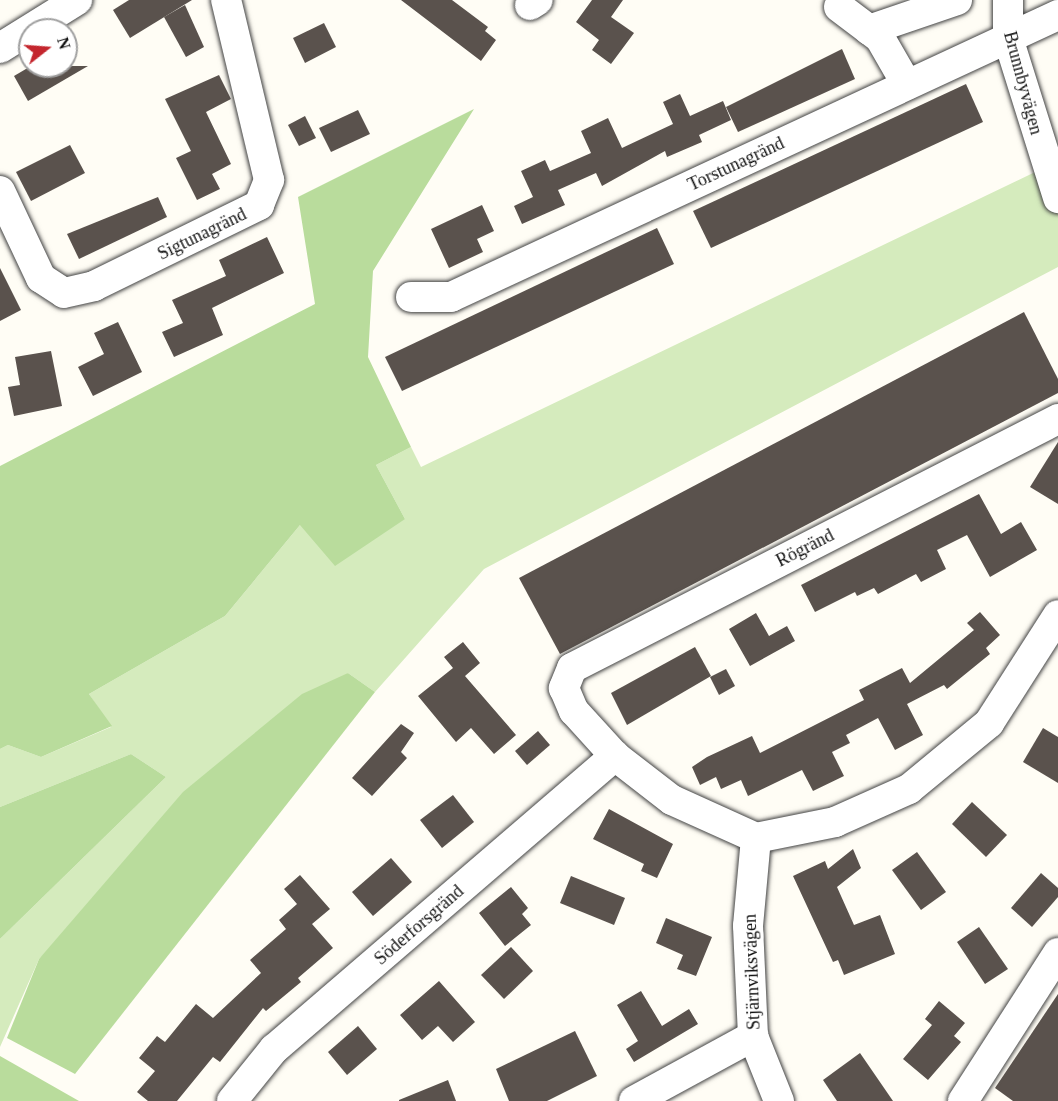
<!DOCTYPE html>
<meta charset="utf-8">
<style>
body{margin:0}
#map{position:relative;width:1058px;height:1101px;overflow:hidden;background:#fffdf5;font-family:Georgia,serif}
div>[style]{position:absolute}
.green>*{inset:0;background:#d5ebbd}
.forest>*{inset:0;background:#b9dc9c}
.building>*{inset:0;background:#5a524d}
.roads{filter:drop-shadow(0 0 2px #444) drop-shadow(0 0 2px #444)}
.minor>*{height:30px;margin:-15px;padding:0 15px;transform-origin:15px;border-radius:15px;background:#fff}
span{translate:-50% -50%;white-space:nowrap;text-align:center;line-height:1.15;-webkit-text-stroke:6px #fff;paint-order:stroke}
.street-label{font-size:18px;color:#111}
.north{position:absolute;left:18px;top:18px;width:60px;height:60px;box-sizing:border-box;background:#fff;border:2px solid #a0a0a0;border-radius:50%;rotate:73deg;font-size:16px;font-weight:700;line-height:24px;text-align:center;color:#111}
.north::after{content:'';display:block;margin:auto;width:21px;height:27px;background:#c4262e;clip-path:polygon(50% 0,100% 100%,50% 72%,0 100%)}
</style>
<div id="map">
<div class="green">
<div style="clip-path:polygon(1058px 161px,1058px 267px,484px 569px,375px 692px,348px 673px,39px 959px,0 1047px,0 939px,166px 777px,131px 754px,0 807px,0 749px,8px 745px,41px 757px,111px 727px,89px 694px,225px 616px,300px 525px,405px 519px,376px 465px,411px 447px,421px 467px)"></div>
</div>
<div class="forest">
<div style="clip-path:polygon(474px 109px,373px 271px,368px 357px,411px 447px,376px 465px,405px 519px,335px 566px,300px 525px,225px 616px,89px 694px,112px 726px,41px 757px,8px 745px,0 749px,0 466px,315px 304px,298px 197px)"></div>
<div style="clip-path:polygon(348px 673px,375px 692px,75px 1074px,7px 1038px,39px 959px,183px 792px,302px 694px)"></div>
<div style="clip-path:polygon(131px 754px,166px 777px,0 939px,0 807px)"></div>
<div style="clip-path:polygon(0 1056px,79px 1101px,0 1101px)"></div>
</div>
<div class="building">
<div style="clip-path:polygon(129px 0,192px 0,130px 38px,113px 10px)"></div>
<div style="clip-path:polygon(401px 0,452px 0,488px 27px,485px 31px,496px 40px,481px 61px)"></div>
<div style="clip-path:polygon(592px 0,623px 0,611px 17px,634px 33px,611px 64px,592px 50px,599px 40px,576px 22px)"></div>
<div style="clip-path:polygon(185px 5px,204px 47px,186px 57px,164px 17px)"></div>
<div style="clip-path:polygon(324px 23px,336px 47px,305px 63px,293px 38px)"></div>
<div style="clip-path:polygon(842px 49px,855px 79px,738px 132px,726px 107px)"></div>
<div style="clip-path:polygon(31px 66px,88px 66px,28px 101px,14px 76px)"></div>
<div style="clip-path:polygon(219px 75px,231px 99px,206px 112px,231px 164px,212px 174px,220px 189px,197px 200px,176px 158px,191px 151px,165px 99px)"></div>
<div style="clip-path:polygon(966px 84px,983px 122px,711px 248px,693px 211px)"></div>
<div style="clip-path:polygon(680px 94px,690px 116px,723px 101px,731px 120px,699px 135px,702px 142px,667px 157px,665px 151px,602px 186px,596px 173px,558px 190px,565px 205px,522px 224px,514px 206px,533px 197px,521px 171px,545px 160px,550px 171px,591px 153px,581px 131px,608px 118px,622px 148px,673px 124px,663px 102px)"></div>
<div style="clip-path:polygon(358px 110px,370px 134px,331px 152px,319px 128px)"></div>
<div style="clip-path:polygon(305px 116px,316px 138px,299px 146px,288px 125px)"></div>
<div style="clip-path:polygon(70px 145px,85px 173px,31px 201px,16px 172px)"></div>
<div style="clip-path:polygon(158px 197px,167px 217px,79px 259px,67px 234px)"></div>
<div style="clip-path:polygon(482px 205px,494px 231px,477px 239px,483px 252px,449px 268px,431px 229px)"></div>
<div style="clip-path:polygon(657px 228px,674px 264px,402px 391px,385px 357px)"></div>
<div style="clip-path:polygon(267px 237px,284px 273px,212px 308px,223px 335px,174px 357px,162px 332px,183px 323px,172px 300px,226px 276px,219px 260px)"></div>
<div style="clip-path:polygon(0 268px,21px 310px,0 321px)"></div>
<div style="clip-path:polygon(1024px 312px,1058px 379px,1058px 393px,560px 654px,519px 578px)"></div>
<div style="clip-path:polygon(118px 322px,142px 372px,93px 396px,78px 367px,104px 354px,94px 333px)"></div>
<div style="clip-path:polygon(51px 351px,62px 406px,14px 416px,8px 387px,20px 385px,15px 357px)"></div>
<div style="clip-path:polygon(1058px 442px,1058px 504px,1030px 487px)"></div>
<div style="clip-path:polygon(979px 494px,1001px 534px,1021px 522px,1037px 550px,990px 577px,967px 535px,937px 550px,946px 569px,921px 582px,916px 574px,878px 594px,874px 588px,857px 596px,855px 592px,815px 612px,801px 585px)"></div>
<div style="clip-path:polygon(980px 612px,1000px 635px,986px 648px,990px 654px,947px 689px,944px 685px,907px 704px,923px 735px,895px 750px,878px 718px,846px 735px,850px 743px,832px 752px,844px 776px,813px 791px,802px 770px,748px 796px,741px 780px,721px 789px,716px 777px,700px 785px,692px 767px,707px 757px,752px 736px,760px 753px,864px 700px,859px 690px,902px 668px,910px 683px,974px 630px,967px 623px)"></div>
<div style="clip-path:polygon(756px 613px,769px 636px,787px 626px,795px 641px,750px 666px,729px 629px)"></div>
<div style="clip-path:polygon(463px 642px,480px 663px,465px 676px,516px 735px,494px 754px,471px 728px,456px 742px,418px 696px,453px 668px,444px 657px)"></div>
<div style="clip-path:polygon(695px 647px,711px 676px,627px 725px,611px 693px)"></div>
<div style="clip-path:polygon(726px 669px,735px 686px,719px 695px,710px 677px)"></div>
<div style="clip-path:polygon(401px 724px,414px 733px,401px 752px,407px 758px,372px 796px,352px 778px)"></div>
<div style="clip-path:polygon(1043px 728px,1058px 737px,1058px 783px,1023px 762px)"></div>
<div style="clip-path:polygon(538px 731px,550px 745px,527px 765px,515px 751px)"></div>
<div style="clip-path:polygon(453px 795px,474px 822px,442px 848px,420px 820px)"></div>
<div style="clip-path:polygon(972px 802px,1007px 835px,986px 857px,952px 824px)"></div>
<div style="clip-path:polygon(609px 809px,673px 844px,657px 878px,641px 871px,644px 864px,593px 839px)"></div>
<div style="clip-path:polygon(853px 849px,861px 868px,837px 887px,854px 925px,880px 915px,895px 954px,844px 975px,838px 960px,833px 962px,793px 876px,825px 861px,828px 869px)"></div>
<div style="clip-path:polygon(917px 852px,946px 892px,921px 910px,892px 870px)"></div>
<div style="clip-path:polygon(391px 858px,412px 882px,373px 916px,352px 892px)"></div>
<div style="clip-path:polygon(1041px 873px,1058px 888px,1058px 897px,1032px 927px,1011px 908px)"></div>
<div style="clip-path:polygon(300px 875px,330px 909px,312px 924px,333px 948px,298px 978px,301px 982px,266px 1011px,263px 1008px,220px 1062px,213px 1057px,177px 1101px,148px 1101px,137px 1092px,155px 1071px,139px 1058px,157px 1036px,165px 1042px,196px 1004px,213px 1018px,261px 973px,250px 960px,286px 929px,279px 920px,297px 904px,284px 889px)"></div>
<div style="clip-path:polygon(571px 876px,625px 898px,614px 925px,560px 903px)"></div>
<div style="clip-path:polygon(511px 887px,528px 908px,522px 914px,531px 925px,505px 946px,479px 913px)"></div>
<div style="clip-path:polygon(666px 918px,712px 937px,696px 976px,677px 969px,683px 955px,656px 943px)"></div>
<div style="clip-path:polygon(979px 927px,1008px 969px,985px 984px,957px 942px)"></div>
<div style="clip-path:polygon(511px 947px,533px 971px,504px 999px,481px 975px)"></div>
<div style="clip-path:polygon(439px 981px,475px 1022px,453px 1042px,438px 1026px,422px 1040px,400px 1015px)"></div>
<div style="clip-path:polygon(641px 991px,662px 1026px,689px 1009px,698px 1024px,634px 1062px,626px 1049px,638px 1041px,617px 1005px)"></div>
<div style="clip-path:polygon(1058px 994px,1058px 1101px,1013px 1101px,995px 1088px)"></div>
<div style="clip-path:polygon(939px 1001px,965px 1023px,954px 1036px,961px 1042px,928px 1080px,903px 1059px,932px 1025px,925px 1019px)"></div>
<div style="clip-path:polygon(358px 1026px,377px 1049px,347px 1075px,328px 1052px)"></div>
<div style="clip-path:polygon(575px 1031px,597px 1076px,547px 1101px,509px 1101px,496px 1069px)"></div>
<div style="clip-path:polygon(860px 1053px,893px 1101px,837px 1101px,823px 1080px)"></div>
<div style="clip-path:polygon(448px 1080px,456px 1101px,399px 1101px,399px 1100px)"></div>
</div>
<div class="roads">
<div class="minor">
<div style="left:1008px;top:0;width:38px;rotate:90deg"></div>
<div style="left:1008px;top:38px;width:168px;rotate:72.6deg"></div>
<div style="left:530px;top:5px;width:9px;rotate:-32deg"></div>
<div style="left:839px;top:7px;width:51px;rotate:37.1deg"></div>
<div style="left:880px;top:38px;width:54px;rotate:60.1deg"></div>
<div style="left:869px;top:30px;width:93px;rotate:-18.8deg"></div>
<div style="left:0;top:48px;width:91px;rotate:-31.9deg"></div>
<div style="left:0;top:191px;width:96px;rotate:64.8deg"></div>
<div style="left:41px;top:278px;width:27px;rotate:33deg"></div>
<div style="left:64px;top:293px;width:31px;rotate:-13deg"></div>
<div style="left:94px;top:286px;width:184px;rotate:-26.1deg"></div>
<div style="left:259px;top:205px;width:27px;rotate:-68deg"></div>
<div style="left:269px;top:180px;width:185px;rotate:-103.4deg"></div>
<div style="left:411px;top:297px;width:40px"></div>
<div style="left:451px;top:297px;width:669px;rotate:-24.92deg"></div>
<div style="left:1058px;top:419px;width:546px;rotate:152.87deg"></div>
<div style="left:572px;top:668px;width:22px;rotate:112deg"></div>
<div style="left:564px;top:688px;width:25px;rotate:67deg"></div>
<div style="left:574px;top:711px;width:61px;rotate:47.7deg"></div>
<div style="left:615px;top:756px;width:72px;rotate:37.7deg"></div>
<div style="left:672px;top:800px;width:92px;rotate:24.3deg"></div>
<div style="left:756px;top:838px;width:81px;rotate:-11.4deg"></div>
<div style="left:835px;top:822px;width:81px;rotate:-24deg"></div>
<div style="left:909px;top:789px;width:104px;rotate:-39.5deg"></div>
<div style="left:989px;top:723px;width:128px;rotate:-57.4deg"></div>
<div style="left:756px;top:838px;width:88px;rotate:95.2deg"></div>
<div style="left:748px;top:926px;width:110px;rotate:87.4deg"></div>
<div style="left:753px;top:1036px;width:70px;rotate:68.2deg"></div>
<div style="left:232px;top:1101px;width:67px;rotate:-51.1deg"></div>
<div style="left:274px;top:1049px;width:450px;rotate:-40.7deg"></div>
<div style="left:634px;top:1101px;width:136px;rotate:-28.6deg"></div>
<div style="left:963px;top:1101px;width:176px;rotate:-57.3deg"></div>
</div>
</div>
<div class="street-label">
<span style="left:1023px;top:83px;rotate:75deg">Brunnbyvägen</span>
<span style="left:736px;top:164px;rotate:-25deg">Torstunagränd</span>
<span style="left:202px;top:234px;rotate:-26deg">Sigtunagränd</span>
<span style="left:805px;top:548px;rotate:-27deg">Rögränd</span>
<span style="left:419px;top:925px;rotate:-41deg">Söderforsgränd</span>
<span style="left:752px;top:972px;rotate:-92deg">Stjärnviksvägen</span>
</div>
<div class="north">N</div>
</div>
